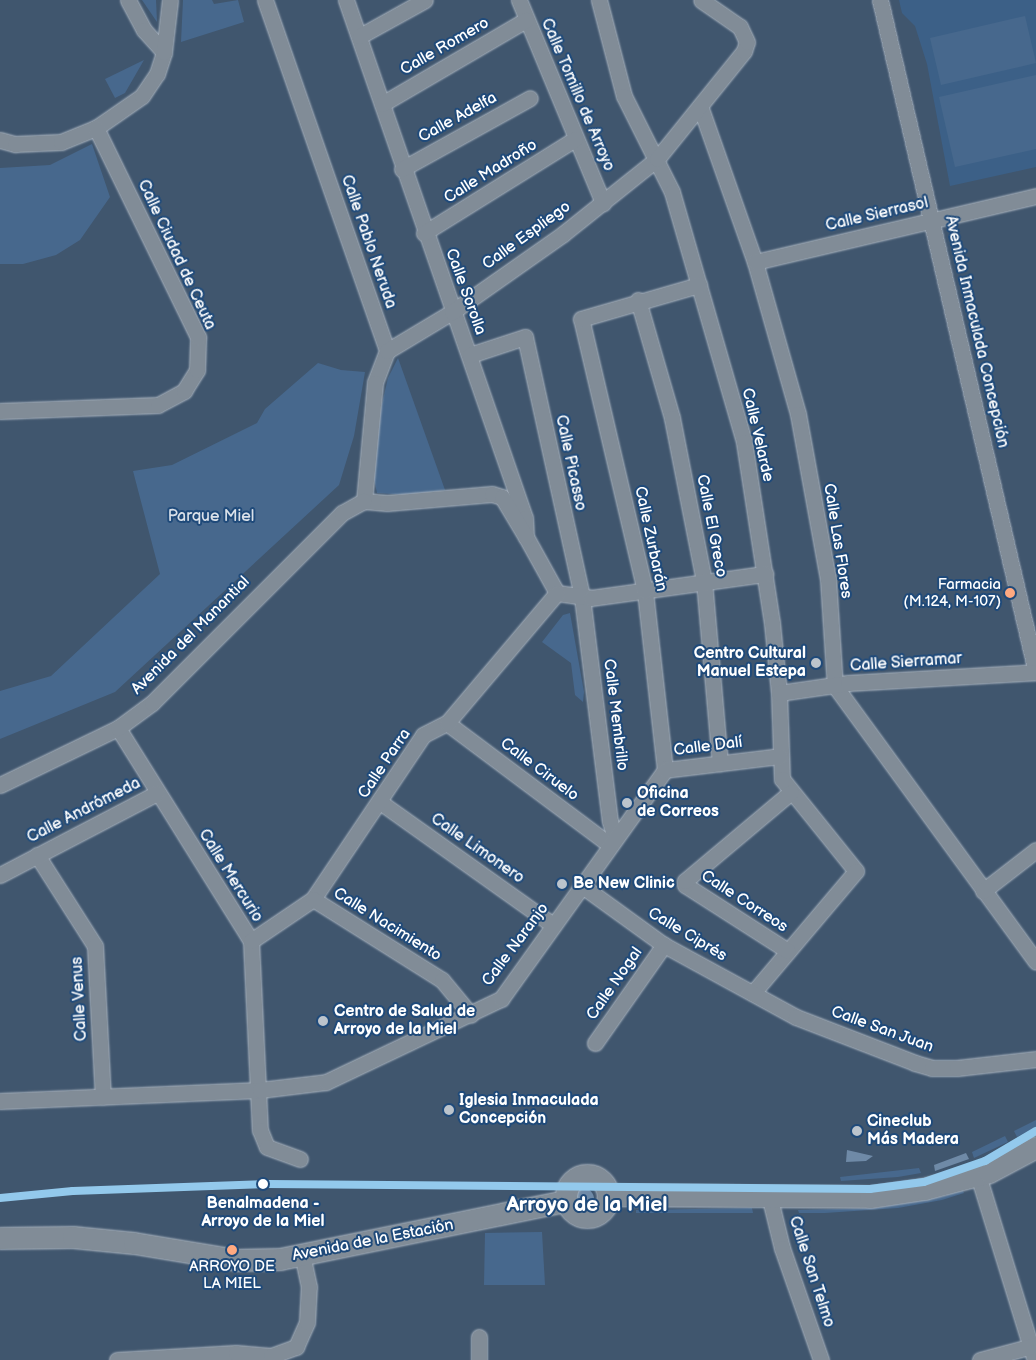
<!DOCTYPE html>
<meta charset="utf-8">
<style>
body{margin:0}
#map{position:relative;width:1036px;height:1360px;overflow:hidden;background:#40566e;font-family:"Balsamiq Sans",sans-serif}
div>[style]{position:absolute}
.built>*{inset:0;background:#3c6087}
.green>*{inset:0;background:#47688d}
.water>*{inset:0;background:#6f8aa7}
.round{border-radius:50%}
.roads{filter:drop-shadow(0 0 1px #a9b3be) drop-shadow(0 0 1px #a9b3be)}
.street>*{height:15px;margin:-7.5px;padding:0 7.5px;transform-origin:7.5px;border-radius:7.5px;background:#818c97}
.secondary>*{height:21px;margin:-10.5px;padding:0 10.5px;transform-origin:10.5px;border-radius:10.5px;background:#818c97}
.secondary>.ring{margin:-10.5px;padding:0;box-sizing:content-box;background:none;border:21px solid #818c97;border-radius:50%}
.rail-1>*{height:8px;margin:-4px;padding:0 4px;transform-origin:4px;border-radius:4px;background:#93c9ec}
.dots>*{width:14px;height:14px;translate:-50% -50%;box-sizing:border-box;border:2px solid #1f4a7a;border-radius:50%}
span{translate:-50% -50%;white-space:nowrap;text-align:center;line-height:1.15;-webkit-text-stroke:4px #1f4a7a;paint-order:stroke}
.bus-label{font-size:15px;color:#fff}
.right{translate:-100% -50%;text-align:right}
.street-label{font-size:16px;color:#fff}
.park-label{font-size:16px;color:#dae1e9}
.poi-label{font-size:16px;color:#fff;font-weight:700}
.left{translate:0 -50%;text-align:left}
.stop-label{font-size:16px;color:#fff;font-weight:700}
.district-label{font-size:21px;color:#fff;font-weight:700}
</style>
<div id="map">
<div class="built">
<div style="clip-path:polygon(899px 0,1036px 0,1036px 167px,950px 186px,927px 64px,915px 26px,902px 13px)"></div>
</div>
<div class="green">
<div style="clip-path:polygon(142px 0,156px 0,157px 22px)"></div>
<div style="clip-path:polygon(183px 0,212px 0,214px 4px,238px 0,244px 22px,181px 42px)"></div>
<div style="clip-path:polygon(1025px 16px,1036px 63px,941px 85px,930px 38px)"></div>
<div style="clip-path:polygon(144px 60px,125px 93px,115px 98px,105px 79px)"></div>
<div style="clip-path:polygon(1036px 75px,1036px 149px,955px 167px,939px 97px)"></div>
<div style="clip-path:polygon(92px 144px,110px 197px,80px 240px,56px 255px,23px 264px,0 264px,0 168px,50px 165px)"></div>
<div style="clip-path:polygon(398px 358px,445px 490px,409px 495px,377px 493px,374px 479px,380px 412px,388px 378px)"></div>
<div style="clip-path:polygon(318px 363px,341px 370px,365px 372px,354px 436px,339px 485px,115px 692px,0 739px,0 691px,51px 676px,160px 574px,133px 471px,172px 465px,257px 423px,265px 409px)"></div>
<div style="clip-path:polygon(570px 613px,584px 692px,583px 702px,575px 695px,571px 663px,542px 642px,563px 615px)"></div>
<div style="clip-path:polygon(1036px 1120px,1036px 1127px,1017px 1137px,1014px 1131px)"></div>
<div style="clip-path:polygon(1036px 1131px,1036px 1135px,985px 1162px,983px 1159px)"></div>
<div style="clip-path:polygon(1005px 1136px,1008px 1142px,974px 1158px,972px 1152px)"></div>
<div style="clip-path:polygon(972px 1163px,973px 1167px,930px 1180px,870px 1189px,802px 1189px,803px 1185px,869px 1185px,929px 1177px)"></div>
<div style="clip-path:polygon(919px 1168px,921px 1173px,898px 1177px,841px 1181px,840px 1177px)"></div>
<div style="clip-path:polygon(962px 1189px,964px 1193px,942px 1200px,898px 1208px,825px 1213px,799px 1213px,798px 1210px,875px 1208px,945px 1196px)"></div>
<div style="clip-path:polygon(752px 1208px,753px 1213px,636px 1213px,636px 1210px)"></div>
<div style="clip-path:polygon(542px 1232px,545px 1285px,484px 1285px,485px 1233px)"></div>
</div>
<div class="water">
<div style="clip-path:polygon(847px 1150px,873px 1156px,866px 1161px,846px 1162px)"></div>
<div style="clip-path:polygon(966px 1153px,969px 1159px,935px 1171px,934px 1165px)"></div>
<div class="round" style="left:572px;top:1188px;width:22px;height:22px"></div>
</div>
<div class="roads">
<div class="street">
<div style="left:128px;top:0;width:34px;rotate:62deg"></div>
<div style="left:144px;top:30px;width:30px;rotate:48deg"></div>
<div style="left:265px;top:0;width:372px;rotate:70.8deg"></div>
<div style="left:387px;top:351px;width:34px;rotate:111deg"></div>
<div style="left:375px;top:383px;width:119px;rotate:95.3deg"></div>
<div style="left:346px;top:0;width:548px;rotate:70.94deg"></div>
<div style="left:525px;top:518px;width:19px;rotate:87deg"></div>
<div style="left:526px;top:537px;width:64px;rotate:61deg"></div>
<div style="left:519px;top:0;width:220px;rotate:67.5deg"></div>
<div style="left:599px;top:0;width:99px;rotate:75.4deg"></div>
<div style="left:624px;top:96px;width:107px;rotate:63.4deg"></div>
<div style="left:672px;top:192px;width:260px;rotate:73.9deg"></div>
<div style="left:744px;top:442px;width:183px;rotate:81.2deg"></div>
<div style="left:772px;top:623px;width:70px;rotate:84.3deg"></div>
<div style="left:779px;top:693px;width:86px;rotate:88deg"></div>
<div style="left:782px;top:779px;width:118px;rotate:51.2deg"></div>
<div style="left:856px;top:871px;width:160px;rotate:130.2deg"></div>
<div style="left:880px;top:0;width:690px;rotate:76.93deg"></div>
<div style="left:360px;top:36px;width:74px;rotate:-29deg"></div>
<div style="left:382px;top:104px;width:167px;rotate:-30.3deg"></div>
<div style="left:700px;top:106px;width:165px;rotate:70.6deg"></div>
<div style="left:755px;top:262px;width:158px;rotate:74.2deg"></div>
<div style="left:798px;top:414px;width:168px;rotate:79.7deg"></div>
<div style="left:828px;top:579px;width:107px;rotate:86.3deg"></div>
<div style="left:835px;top:686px;width:341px;rotate:53.9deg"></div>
<div style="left:0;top:140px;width:16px;rotate:15deg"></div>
<div style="left:15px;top:144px;width:46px;rotate:-2.5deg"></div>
<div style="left:61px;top:142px;width:38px;rotate:-22deg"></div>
<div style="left:96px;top:128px;width:56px;rotate:-34.8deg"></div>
<div style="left:142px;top:96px;width:27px;rotate:-56deg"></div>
<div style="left:157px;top:74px;width:23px;rotate:-72deg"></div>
<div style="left:164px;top:52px;width:52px;rotate:-83.4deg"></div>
<div style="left:402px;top:169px;width:146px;rotate:-29deg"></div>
<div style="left:424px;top:233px;width:178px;rotate:-31.9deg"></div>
<div style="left:755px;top:262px;width:289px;rotate:-13.2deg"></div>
<div style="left:638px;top:300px;width:123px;rotate:73.9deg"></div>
<div style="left:672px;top:418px;width:166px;rotate:78.9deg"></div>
<div style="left:704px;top:581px;width:183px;rotate:85deg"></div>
<div style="left:387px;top:351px;width:76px;rotate:-31deg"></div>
<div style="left:452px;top:312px;width:136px;rotate:-35.1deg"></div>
<div style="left:563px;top:234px;width:120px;rotate:-38.6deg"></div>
<div style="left:657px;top:159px;width:139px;rotate:-51.1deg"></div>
<div style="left:744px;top:51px;width:9px;rotate:-72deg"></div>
<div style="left:747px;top:42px;width:17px;rotate:-115deg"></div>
<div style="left:740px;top:27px;width:47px;rotate:-145.3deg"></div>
<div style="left:470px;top:355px;width:58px;rotate:-18.1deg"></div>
<div style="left:525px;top:337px;width:266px;rotate:77.6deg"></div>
<div style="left:582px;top:597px;width:226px;rotate:82.9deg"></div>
<div style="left:610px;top:821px;width:18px;rotate:74deg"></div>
<div style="left:0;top:411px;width:158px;rotate:-2.2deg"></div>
<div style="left:158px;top:405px;width:30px;rotate:-28deg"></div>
<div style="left:184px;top:391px;width:25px;rotate:-58deg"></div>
<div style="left:197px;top:370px;width:33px;rotate:-88deg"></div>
<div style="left:198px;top:337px;width:233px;rotate:-116deg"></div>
<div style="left:364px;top:501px;width:23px;rotate:5deg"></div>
<div style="left:387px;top:503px;width:105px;rotate:-4.9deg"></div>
<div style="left:492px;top:494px;width:10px;rotate:17deg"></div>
<div style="left:502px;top:497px;width:47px;rotate:59deg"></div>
<div style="left:557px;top:593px;width:34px;rotate:8deg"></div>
<div style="left:591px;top:598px;width:176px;rotate:-7.9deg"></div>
<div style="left:779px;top:693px;width:70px;rotate:-8.2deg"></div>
<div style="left:848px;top:683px;width:188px;rotate:-3.3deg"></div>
<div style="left:447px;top:723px;width:204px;rotate:36.8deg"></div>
<div style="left:118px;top:728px;width:251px;rotate:58deg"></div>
<div style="left:251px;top:941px;width:189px;rotate:87.3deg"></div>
<div style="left:260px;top:1130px;width:18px;rotate:68deg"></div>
<div style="left:267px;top:1147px;width:35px;rotate:20deg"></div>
<div style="left:665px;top:770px;width:180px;rotate:-96.4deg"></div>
<div style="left:645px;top:591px;width:279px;rotate:-103.2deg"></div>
<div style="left:581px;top:319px;width:123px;rotate:-16.1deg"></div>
<div style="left:0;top:785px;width:131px;rotate:-25.8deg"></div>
<div style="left:118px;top:728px;width:42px;rotate:-36.3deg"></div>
<div style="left:152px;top:703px;width:269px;rotate:-45deg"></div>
<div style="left:342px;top:513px;width:25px;rotate:-29deg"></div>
<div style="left:380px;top:802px;width:212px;rotate:35.4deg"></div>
<div style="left:37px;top:855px;width:108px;rotate:57.5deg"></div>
<div style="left:95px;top:946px;width:151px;rotate:87deg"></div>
<div style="left:0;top:875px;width:177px;rotate:-27.6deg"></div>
<div style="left:581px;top:885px;width:102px;rotate:35.9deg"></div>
<div style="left:664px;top:945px;width:150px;rotate:28.6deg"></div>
<div style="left:796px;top:1017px;width:128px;rotate:21.1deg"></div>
<div style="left:915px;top:1063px;width:18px;rotate:16deg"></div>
<div style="left:932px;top:1068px;width:25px"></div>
<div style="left:957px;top:1068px;width:80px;rotate:-6.5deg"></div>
<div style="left:983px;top:891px;width:67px;rotate:-37.7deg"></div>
<div style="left:313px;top:899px;width:197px;rotate:-56.1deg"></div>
<div style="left:423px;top:735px;width:27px;rotate:-27deg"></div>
<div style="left:447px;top:723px;width:170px;rotate:-49.8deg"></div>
<div style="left:251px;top:941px;width:75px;rotate:-34.1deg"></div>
<div style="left:313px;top:899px;width:152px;rotate:32.1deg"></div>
<div style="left:442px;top:980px;width:45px;rotate:50.4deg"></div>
<div style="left:788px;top:951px;width:122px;rotate:-147.3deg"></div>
<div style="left:685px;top:885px;width:4px;rotate:-90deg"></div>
<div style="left:685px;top:881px;width:138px;rotate:-40deg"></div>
<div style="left:595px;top:1043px;width:120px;rotate:-54.9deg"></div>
<div style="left:0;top:1101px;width:260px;rotate:-2.4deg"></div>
<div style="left:260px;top:1090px;width:66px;rotate:-6.9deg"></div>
<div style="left:326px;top:1082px;width:194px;rotate:-25.4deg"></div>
<div style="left:501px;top:999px;width:282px;rotate:-54.4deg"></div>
<div style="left:665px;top:770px;width:116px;rotate:-6.9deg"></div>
<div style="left:978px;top:1175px;width:194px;rotate:72.9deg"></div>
<div style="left:769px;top:1195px;width:55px;rotate:76.2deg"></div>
<div style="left:782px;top:1248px;width:119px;rotate:70.8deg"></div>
<div style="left:117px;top:1360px;width:119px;rotate:-3.4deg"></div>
<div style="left:236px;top:1353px;width:35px;rotate:5deg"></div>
<div style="left:271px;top:1356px;width:27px;rotate:-20deg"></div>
<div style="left:296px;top:1347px;width:27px;rotate:-66deg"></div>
<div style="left:307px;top:1322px;width:35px;rotate:-87deg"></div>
<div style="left:309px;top:1287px;width:33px;rotate:-102deg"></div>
<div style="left:479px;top:1360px;width:23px;rotate:-90deg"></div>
<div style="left:980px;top:1360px;width:58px;rotate:-15deg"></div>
</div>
<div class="secondary">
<div class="ring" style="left:566px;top:1175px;width:21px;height:21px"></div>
<div style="left:608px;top:1195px;width:262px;rotate:0.4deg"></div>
<div style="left:870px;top:1197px;width:55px;rotate:-8.4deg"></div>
<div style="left:924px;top:1189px;width:67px;rotate:-14.7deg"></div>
<div style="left:989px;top:1172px;width:53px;rotate:-28deg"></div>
<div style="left:0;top:1238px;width:73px;rotate:-0.8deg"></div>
<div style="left:73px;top:1237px;width:61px;rotate:5.6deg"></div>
<div style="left:134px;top:1243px;width:104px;rotate:9.4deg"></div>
<div style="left:237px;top:1260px;width:43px;rotate:-1.3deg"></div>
<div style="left:280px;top:1259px;width:292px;rotate:-11.5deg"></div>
</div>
</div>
<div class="rail-1">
<div style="left:0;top:1198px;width:73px;rotate:-5.5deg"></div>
<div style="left:73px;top:1191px;width:194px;rotate:-2.1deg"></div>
<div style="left:267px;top:1184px;width:603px;rotate:0.48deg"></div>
<div style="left:870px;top:1189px;width:54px;rotate:-7.4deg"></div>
<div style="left:924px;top:1182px;width:65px;rotate:-19deg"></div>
<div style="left:985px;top:1161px;width:59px;rotate:-30.5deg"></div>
</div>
<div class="dots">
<div style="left:1010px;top:593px;background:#ffa980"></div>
<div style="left:816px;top:663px;background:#bcc4cc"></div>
<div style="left:627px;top:803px;background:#bcc4cc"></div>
<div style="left:562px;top:884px;background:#bcc4cc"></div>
<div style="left:323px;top:1021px;background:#bcc4cc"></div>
<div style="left:449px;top:1110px;background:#bcc4cc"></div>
<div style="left:857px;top:1131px;background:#bcc4cc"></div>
<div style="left:263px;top:1184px;background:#fff"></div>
<div style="left:232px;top:1250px;background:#ffa980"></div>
</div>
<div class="bus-label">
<span class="right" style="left:1001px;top:593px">Farmacia<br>(M.124, M-107)</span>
<span style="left:232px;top:1275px">ARROYO DE<br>LA MIEL</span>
</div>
<div class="street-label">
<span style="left:445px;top:47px;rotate:-30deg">Calle Romero</span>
<span style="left:577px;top:95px;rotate:67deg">Calle Tomillo de Arroyo</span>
<span style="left:458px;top:118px;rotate:-29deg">Calle Adelfa</span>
<span style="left:491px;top:172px;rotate:-32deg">Calle Madroño</span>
<span style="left:877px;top:215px;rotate:-13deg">Calle Sierrasol</span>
<span style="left:527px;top:236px;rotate:-36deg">Calle Espliego</span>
<span style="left:368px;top:242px;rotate:71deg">Calle Pablo Neruda</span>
<span style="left:176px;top:255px;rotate:65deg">Calle Ciudad de Ceuta</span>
<span style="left:465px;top:292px;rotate:70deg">Calle Sorolla</span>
<span style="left:976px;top:332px;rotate:77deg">Avenida Inmaculada Concepción</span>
<span style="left:757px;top:435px;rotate:77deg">Calle Velarde</span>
<span style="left:570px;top:463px;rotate:78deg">Calle Picasso</span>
<span style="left:711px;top:526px;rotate:79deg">Calle El Greco</span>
<span style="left:650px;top:539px;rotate:78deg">Calle Zurbarán</span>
<span style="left:837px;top:541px;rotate:81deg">Calle Las Flores</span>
<span style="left:191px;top:636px;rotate:-45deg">Avenida del Manantial</span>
<span style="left:906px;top:663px;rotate:-4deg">Calle Sierramar</span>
<span style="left:615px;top:715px;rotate:83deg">Calle Membrillo</span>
<span style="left:708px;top:747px;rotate:-7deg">Calle Dalí</span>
<span style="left:385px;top:764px;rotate:-56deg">Calle Parra</span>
<span style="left:539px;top:770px;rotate:37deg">Calle Ciruelo</span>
<span style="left:84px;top:811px;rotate:-27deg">Calle Andrómeda</span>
<span style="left:477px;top:849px;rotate:35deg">Calle Limonero</span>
<span style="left:230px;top:876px;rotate:58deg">Calle Mercurio</span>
<span style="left:744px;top:902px;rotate:33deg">Calle Correos</span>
<span style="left:387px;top:925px;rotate:32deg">Calle Nacimiento</span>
<span style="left:687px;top:935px;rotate:31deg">Calle Ciprés</span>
<span style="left:516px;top:945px;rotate:-53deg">Calle Naranjo</span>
<span style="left:615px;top:984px;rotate:-55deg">Calle Nogal</span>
<span style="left:80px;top:999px;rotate:-93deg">Calle Venus</span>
<span style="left:882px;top:1030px;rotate:20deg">Calle San Juan</span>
<span style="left:373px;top:1241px;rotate:-11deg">Avenida de la Estación</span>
<span style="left:811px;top:1272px;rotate:72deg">Calle San Telmo</span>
</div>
<div class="park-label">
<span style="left:211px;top:517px">Parque Miel</span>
</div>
<div class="poi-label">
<span class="right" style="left:806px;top:663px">Centro Cultural<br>Manuel Estepa</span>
<span class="left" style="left:637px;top:803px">Oficina<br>de Correos</span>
<span class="left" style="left:573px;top:884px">Be New Clinic</span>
<span class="left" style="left:334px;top:1021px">Centro de Salud de<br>Arroyo de la Miel</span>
<span class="left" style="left:459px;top:1110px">Iglesia Inmaculada<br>Concepción</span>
<span class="left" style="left:867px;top:1131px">Cineclub<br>Más Madera</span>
</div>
<div class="stop-label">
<span style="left:263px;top:1213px">Benalmadena -<br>Arroyo de la Miel</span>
</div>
<div class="district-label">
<span style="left:587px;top:1205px">Arroyo de la Miel</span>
</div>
</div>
